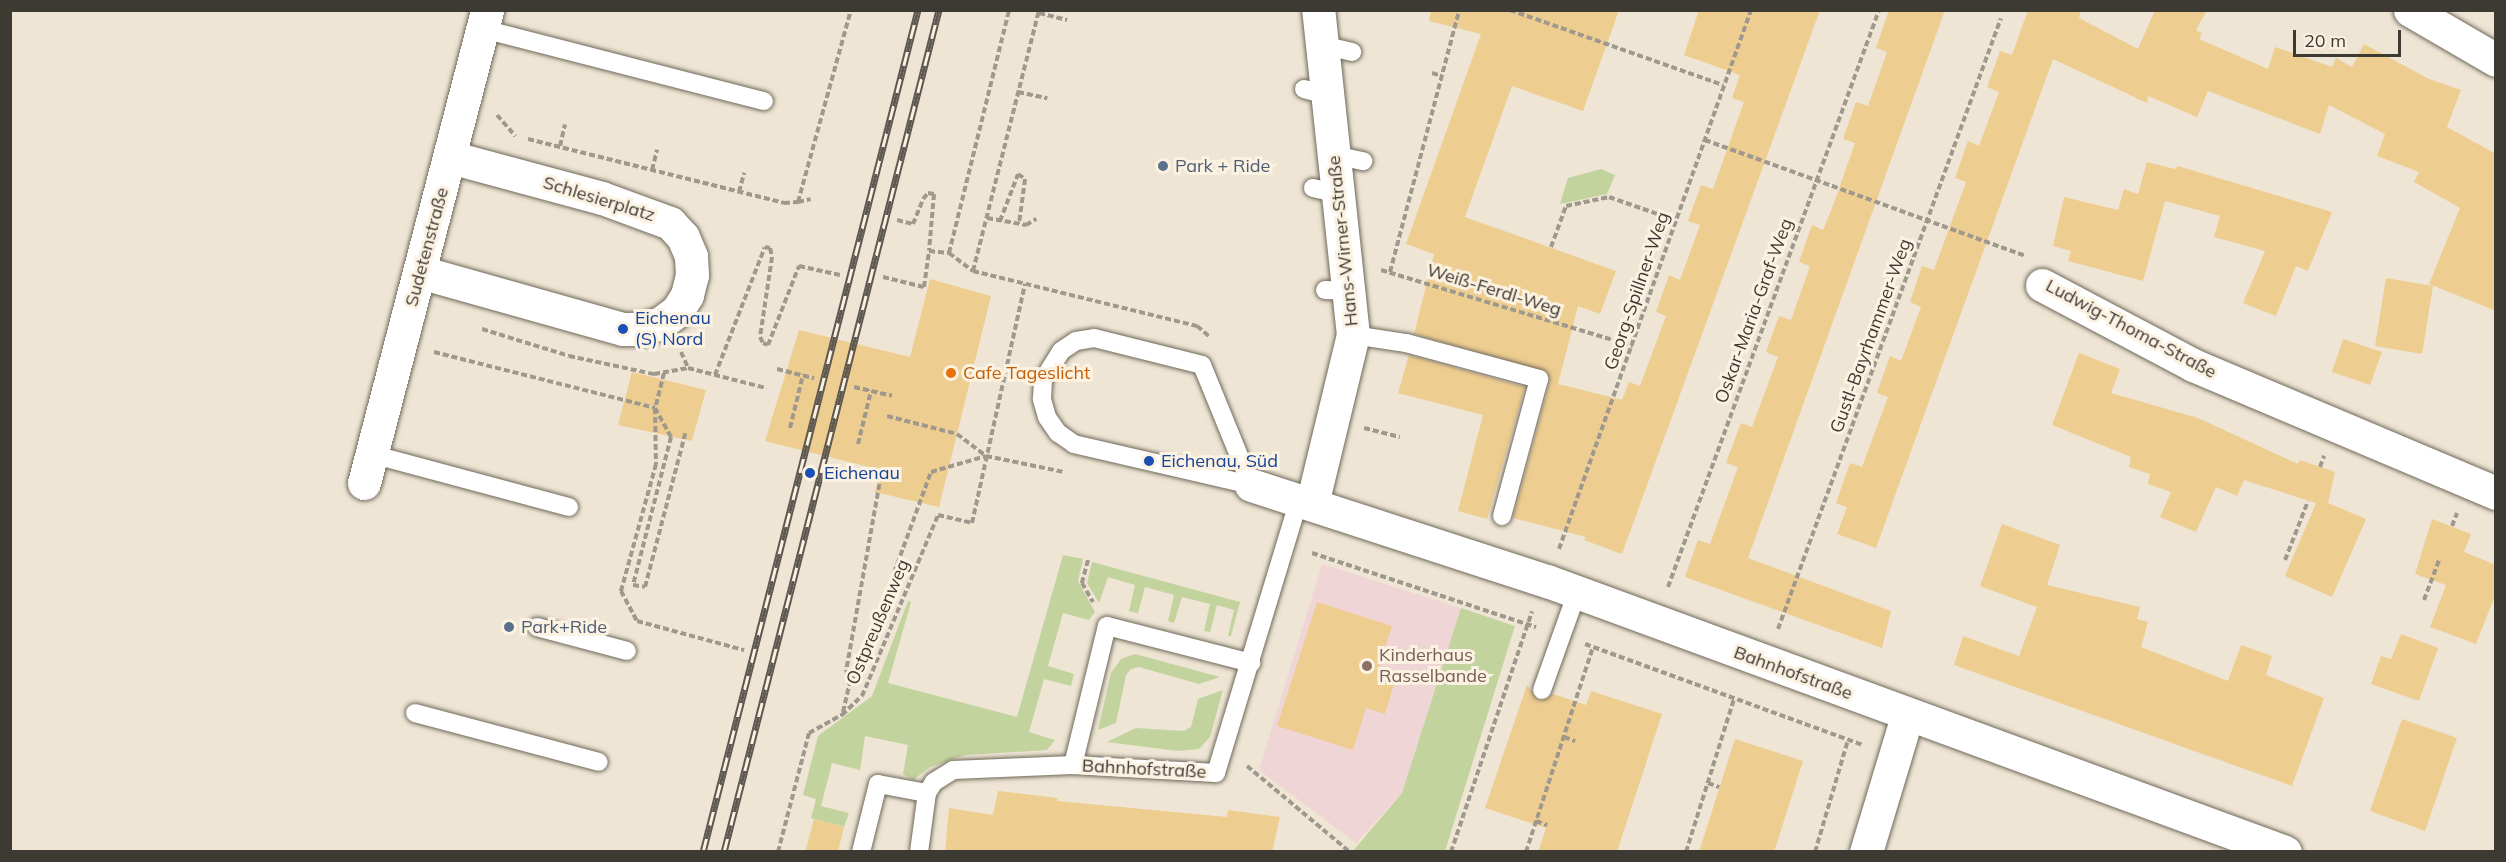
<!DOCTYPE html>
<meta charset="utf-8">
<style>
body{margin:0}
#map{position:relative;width:2506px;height:862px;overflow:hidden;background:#eee5d5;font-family:Mulish,sans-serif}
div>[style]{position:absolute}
.education>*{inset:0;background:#f0d5d7}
.green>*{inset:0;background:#c2d39e}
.building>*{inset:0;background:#eecd91}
.path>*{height:4px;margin-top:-2px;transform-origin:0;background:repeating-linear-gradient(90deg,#9f988d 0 6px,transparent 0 9px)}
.roads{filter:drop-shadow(0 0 2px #706859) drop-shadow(0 0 2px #706859)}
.lane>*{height:18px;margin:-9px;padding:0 9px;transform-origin:9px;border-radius:9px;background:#fff}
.street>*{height:33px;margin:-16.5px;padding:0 16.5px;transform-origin:16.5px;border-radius:16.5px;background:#fff}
.rail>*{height:7px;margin-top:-3.5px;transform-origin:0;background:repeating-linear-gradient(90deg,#fcf2e2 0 14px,#5d5850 0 28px);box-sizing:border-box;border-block:2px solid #5d5850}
.dots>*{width:16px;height:16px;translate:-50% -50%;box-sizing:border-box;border:3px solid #fcf2e2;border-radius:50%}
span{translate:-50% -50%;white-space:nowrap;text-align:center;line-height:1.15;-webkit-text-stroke:6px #fcf2e2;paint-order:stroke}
.service-label{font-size:18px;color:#4e5e75}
.left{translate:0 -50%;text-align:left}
.street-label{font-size:18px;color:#3d3933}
.transit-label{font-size:18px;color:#164399}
.food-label{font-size:18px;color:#c56008}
.education-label{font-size:18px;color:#785e54}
.frame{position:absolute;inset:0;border:12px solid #3d3933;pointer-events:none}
.scale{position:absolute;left:2293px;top:30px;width:108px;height:27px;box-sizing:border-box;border:3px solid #3d3933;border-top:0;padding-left:8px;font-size:18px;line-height:21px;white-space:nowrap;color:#3d3933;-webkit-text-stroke:4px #fcf2e2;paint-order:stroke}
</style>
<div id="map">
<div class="education">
<div style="clip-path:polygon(1322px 564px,1461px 608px,1402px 793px,1356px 843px,1259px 770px)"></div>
</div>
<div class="green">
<div style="clip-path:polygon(1601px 169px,1615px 175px,1607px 194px,1560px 204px,1568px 178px)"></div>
<div style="clip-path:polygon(1063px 555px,1083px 559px,1078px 581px,1095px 612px,1089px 620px,1063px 613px,1048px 666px,1074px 674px,1071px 686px,1044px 679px,1029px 732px,1055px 740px,1047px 750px,966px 755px,930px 767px,913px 780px,903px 774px,908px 745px,865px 736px,860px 770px,832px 763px,821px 806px,849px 813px,844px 827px,811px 818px,816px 799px,803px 795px,818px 736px,872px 696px,908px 601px,911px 602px,888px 683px,1017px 717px)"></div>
<div style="clip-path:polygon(1092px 562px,1240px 602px,1231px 636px,1228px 636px,1234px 610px,1217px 605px,1210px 632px,1204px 631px,1210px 604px,1182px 597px,1174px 623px,1168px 621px,1174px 595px,1145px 587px,1138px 613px,1129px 611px,1135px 585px,1108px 577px,1099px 603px,1087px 583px)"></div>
<div style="clip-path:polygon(1461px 608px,1515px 626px,1445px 851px,1353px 851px,1402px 793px)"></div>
<div style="clip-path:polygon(1135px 654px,1220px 677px,1199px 684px,1139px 667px,1131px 669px,1126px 675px,1116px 723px,1098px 730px,1111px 673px,1121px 659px)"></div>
<div style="clip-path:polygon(1223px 690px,1210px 737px,1199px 749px,1178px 751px,1107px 742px,1136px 728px,1184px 731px,1191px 727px,1198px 699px)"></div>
</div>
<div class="building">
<div style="clip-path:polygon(1431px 10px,1619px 10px,1583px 111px,1512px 86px,1465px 217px,1616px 271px,1600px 314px,1578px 306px,1558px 384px,1622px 400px,1629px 382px,1640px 386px,1666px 316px,1656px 312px,1669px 275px,1680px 280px,1700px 225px,1688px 221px,1701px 185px,1713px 189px,1744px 102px,1732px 98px,1740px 75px,1684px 55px,1699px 10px,1820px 10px,1622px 554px,1584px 540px,1586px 537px,1513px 518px,1550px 382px,1547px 372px,1414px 334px,1434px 254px,1406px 244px,1481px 34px,1429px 21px)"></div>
<div style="clip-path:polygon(1889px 10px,1945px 10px,1748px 558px,1891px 611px,1882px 648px,1685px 577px,1698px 540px,1710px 544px,1738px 467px,1726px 463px,1741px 423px,1752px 427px,1778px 357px,1766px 352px,1779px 316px,1791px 320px,1810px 266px,1799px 262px,1812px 225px,1823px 230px,1834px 203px,1855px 143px,1843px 139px,1856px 102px,1868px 106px,1887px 52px,1876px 48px)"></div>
<div style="clip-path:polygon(2028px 10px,2081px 10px,2079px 18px,2138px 49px,2155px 10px,2207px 10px,2196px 30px,2202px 33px,2199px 39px,2268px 69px,2275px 47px,2332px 67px,2336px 58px,2352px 67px,2364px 44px,2429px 79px,2461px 90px,2447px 127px,2496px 154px,2496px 311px,2429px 284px,2460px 208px,2414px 182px,2419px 172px,2377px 156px,2385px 134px,2329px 105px,2320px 134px,2208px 91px,2197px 117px,2148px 96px,2147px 103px,2053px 59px,1876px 548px,1837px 534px,1847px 507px,1836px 503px,1850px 463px,1862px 467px,1888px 397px,1877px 393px,1890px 356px,1901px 361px,1921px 307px,1910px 302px,1922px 266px,1934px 270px,1966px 182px,1955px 178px,1968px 141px,1979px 146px,1999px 92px,1987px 87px,1994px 68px,2000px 51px,2012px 55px)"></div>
<div style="clip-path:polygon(2147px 162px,2175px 169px,2178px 166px,2332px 212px,2308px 271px,2296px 266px,2276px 316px,2243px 303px,2265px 251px,2214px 237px,2220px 216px,2165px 201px,2143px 281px,2068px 261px,2071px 251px,2053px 246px,2064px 197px,2118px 210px,2124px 189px,2138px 194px)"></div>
<div style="clip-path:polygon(2386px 278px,2433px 286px,2422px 354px,2375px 346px)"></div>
<div style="clip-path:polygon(930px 279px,991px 296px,939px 507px,875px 492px,881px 470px,765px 441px,799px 330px,910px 357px)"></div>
<div style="clip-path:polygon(2343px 339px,2382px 352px,2370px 385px,2332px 372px)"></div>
<div style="clip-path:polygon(2079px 353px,2120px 369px,2111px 393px,2198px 418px,2298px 464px,2300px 460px,2335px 472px,2328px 503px,2366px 519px,2332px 597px,2285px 576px,2316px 503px,2244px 480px,2237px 496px,2216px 487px,2196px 532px,2160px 517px,2171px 492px,2148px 484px,2150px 474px,2129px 467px,2131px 457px,2052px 425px)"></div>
<div style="clip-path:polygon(1409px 355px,1525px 387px,1487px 519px,1458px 511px,1483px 415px,1398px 393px)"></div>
<div style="clip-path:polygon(632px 372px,706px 390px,692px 441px,618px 425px)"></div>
<div style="clip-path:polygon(2432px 519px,2471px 534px,2464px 552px,2496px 565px,2496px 593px,2476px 644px,2430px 627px,2446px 585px,2415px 574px)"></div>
<div style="clip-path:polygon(2002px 524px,2060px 545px,2047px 585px,2140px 607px,2137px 619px,2148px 622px,2141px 647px,2228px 681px,2241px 645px,2272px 656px,2266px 675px,2324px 698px,2292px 786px,1954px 665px,1963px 636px,2019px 656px,2037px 607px,1980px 586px)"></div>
<div style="clip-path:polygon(1317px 602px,1392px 626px,1378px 671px,1396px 677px,1385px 714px,1366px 708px,1353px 750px,1277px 726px)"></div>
<div style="clip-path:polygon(2401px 634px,2438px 648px,2419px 701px,2371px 684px,2381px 656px,2391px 659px)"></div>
<div style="clip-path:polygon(1527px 685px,1539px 701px,1553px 694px,1586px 705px,1591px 691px,1662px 714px,1617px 852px,1538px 852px,1546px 828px,1485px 808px)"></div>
<div style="clip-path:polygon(2402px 719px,2457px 738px,2425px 831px,2370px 811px)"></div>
<div style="clip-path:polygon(1735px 739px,1803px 761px,1774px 852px,1699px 852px)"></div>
<div style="clip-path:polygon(998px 791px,1058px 798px,1057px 801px,1227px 817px,1228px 810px,1280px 817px,1272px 852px,945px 852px,949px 808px,993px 815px)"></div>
<div style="clip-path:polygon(814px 819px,844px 827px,838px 852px,805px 852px)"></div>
</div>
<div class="path">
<div style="left:1510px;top:10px;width:226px;rotate:19.4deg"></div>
<div style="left:1039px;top:13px;width:29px;rotate:14deg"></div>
<div style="left:1432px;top:73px;width:10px;rotate:17deg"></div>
<div style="left:1018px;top:92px;width:30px;rotate:12deg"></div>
<div style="left:497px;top:115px;width:28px;rotate:49deg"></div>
<div style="left:528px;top:139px;width:264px;rotate:14deg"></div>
<div style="left:784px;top:203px;width:14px;rotate:-4deg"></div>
<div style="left:798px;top:202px;width:199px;rotate:-74.6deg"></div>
<div style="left:1705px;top:140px;width:340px;rotate:19.9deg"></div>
<div style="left:560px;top:146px;width:22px;rotate:-77deg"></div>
<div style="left:652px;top:170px;width:21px;rotate:-76deg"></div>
<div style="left:739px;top:192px;width:20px;rotate:-75deg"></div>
<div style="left:798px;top:202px;width:13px;rotate:-13deg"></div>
<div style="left:987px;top:218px;width:40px;rotate:10deg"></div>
<div style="left:1026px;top:225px;width:12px;rotate:-31deg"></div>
<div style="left:897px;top:220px;width:16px;rotate:14deg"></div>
<div style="left:913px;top:224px;width:27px;rotate:-68deg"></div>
<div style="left:923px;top:199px;width:8px;rotate:-50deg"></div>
<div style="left:928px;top:193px;width:6px;rotate:9deg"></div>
<div style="left:934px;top:194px;width:57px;rotate:95deg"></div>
<div style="left:1000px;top:221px;width:50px;rotate:-69deg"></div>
<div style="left:1018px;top:174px;width:9px;rotate:36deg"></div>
<div style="left:1025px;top:179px;width:45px;rotate:97.6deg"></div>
<div style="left:1551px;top:247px;width:44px;rotate:-69.9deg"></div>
<div style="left:1566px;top:206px;width:44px;rotate:-11.8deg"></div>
<div style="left:1609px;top:197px;width:70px;rotate:19.2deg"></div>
<div style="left:949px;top:253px;width:250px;rotate:-76.1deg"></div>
<div style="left:1381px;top:270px;width:263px;rotate:16.8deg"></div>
<div style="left:973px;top:271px;width:269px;rotate:-75.8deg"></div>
<div style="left:1390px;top:272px;width:271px;rotate:-75.2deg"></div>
<div style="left:883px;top:277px;width:42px;rotate:13.7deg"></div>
<div style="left:924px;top:287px;width:36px;rotate:-82deg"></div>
<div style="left:929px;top:251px;width:20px;rotate:6deg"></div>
<div style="left:949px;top:253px;width:30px;rotate:37deg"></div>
<div style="left:973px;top:271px;width:231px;rotate:13.8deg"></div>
<div style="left:1197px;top:326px;width:17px;rotate:40deg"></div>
<div style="left:482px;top:329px;width:91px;rotate:17.2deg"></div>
<div style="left:569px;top:356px;width:87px;rotate:12deg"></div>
<div style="left:654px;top:374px;width:35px;rotate:-10deg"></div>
<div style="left:688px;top:368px;width:81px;rotate:14.4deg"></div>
<div style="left:434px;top:352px;width:228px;rotate:14.2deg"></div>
<div style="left:655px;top:408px;width:33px;rotate:61deg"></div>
<div style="left:671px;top:437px;width:153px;rotate:104.4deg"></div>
<div style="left:633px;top:585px;width:12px;rotate:9deg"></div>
<div style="left:645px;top:587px;width:161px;rotate:-75.3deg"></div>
<div style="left:681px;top:352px;width:17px;rotate:66deg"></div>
<div style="left:777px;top:369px;width:38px;rotate:14deg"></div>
<div style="left:664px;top:373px;width:36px;rotate:104deg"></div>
<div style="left:655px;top:408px;width:56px;rotate:89deg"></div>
<div style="left:656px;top:464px;width:132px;rotate:105.4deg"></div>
<div style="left:621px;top:591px;width:34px;rotate:62deg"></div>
<div style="left:637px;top:621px;width:111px;rotate:15.2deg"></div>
<div style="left:715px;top:375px;width:137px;rotate:-68.7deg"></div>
<div style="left:765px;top:247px;width:5px;rotate:11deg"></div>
<div style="left:770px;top:248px;width:9px;rotate:77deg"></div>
<div style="left:772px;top:257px;width:81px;rotate:98.5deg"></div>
<div style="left:760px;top:337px;width:7px;rotate:63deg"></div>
<div style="left:763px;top:343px;width:5px;rotate:22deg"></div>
<div style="left:768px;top:345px;width:85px;rotate:-68.6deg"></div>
<div style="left:799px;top:266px;width:42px;rotate:12.4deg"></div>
<div style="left:854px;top:387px;width:39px;rotate:13deg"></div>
<div style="left:887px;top:416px;width:72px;rotate:14.4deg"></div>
<div style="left:957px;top:434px;width:35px;rotate:37deg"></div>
<div style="left:790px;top:428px;width:55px;rotate:-76.2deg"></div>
<div style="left:1364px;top:428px;width:37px;rotate:14deg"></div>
<div style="left:858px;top:444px;width:55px;rotate:-76.2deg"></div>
<div style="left:2320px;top:467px;width:12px;rotate:-70deg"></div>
<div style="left:881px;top:475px;width:200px;rotate:100.1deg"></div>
<div style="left:846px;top:672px;width:10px;rotate:66deg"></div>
<div style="left:850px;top:681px;width:10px;rotate:-45deg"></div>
<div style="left:857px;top:674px;width:215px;rotate:-69.9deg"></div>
<div style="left:931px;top:472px;width:57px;rotate:-16.2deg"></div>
<div style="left:986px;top:456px;width:80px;rotate:11.6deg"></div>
<div style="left:2452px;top:526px;width:14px;rotate:-69deg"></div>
<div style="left:1559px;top:549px;width:572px;rotate:-70.39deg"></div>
<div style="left:1312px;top:553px;width:236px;rotate:18.3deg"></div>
<div style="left:1088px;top:560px;width:24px;rotate:105deg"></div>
<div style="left:1082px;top:583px;width:22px;rotate:60deg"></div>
<div style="left:2285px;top:560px;width:63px;rotate:-68.7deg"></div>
<div style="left:1668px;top:587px;width:614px;rotate:-69.91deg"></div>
<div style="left:2424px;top:600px;width:43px;rotate:-69.4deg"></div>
<div style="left:1778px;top:629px;width:650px;rotate:-69.95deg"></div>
<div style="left:1585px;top:644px;width:296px;rotate:20deg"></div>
<div style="left:843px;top:712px;width:32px;rotate:-77deg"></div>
<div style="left:1564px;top:737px;width:12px;rotate:20deg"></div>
<div style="left:1247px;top:766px;width:134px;rotate:39.9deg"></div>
<div style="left:1708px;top:783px;width:12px;rotate:20deg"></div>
<div style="left:1536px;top:821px;width:12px;rotate:20deg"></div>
<div style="left:778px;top:852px;width:123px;rotate:-75.4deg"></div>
<div style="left:809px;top:733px;width:38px;rotate:-29deg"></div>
<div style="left:842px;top:715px;width:28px;rotate:-44deg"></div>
<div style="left:862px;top:696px;width:196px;rotate:-67.2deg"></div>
<div style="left:938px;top:515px;width:35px;rotate:13deg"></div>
<div style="left:972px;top:523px;width:245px;rotate:-77.5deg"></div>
<div style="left:1451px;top:852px;width:254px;rotate:-71.4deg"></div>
<div style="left:1526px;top:852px;width:216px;rotate:-71.9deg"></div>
<div style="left:1686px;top:852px;width:160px;rotate:-72.6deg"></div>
<div style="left:1815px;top:852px;width:117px;rotate:-73.6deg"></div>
</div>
<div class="roads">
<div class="lane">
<div style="left:483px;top:29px;width:290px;rotate:14.4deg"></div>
<div style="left:1322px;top:45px;width:31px;rotate:13deg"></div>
<div style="left:1304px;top:89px;width:24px;rotate:15deg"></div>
<div style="left:1334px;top:155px;width:30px;rotate:12deg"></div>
<div style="left:1313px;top:188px;width:26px;rotate:13deg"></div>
<div style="left:1325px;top:290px;width:24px;rotate:2deg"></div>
<div style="left:1353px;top:335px;width:54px;rotate:8.6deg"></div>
<div style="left:1406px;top:343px;width:138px;rotate:15.1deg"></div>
<div style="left:1539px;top:379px;width:142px;rotate:105.1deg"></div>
<div style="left:1094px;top:338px;width:111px;rotate:14deg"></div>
<div style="left:1202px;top:365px;width:130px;rotate:67.8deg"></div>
<div style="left:1251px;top:485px;width:182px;rotate:-167deg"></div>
<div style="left:1074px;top:444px;width:19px;rotate:-145deg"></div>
<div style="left:1058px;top:433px;width:19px;rotate:-125deg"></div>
<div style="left:1047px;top:417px;width:19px;rotate:-106deg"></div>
<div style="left:1042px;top:399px;width:19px;rotate:-87deg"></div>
<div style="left:1043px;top:380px;width:34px;rotate:-58deg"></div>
<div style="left:1061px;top:351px;width:18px;rotate:-34deg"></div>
<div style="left:1076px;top:341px;width:18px;rotate:-9deg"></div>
<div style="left:371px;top:454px;width:205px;rotate:15deg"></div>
<div style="left:537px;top:627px;width:93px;rotate:14.9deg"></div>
<div style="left:1542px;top:690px;width:104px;rotate:-70.3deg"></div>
<div style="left:415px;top:713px;width:190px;rotate:14.9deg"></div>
<div style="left:1073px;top:765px;width:143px;rotate:-76.3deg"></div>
<div style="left:1107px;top:626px;width:149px;rotate:14.4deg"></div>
<div style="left:861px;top:852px;width:70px;rotate:-76deg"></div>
<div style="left:878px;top:784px;width:50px;rotate:10.4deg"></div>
<div style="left:919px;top:852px;width:60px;rotate:-82.3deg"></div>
<div style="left:927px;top:793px;width:13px;rotate:-58deg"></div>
<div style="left:934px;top:782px;width:22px;rotate:-32deg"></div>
<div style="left:953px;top:770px;width:120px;rotate:-2.4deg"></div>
<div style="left:1073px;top:765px;width:143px;rotate:3.2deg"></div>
<div style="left:1216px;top:773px;width:285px;rotate:-73.1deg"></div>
</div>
<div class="street">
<div style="left:2410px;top:10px;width:99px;rotate:30.2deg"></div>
<div style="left:420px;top:272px;width:211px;rotate:15.7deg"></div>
<div style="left:623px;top:329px;width:19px"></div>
<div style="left:642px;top:329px;width:20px;rotate:-18deg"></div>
<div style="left:661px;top:323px;width:20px;rotate:-37deg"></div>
<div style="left:677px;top:311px;width:19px;rotate:-58deg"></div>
<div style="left:687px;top:295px;width:21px;rotate:-76deg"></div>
<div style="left:692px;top:275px;width:19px;rotate:-93deg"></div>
<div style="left:691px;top:256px;width:21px;rotate:-113deg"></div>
<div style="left:683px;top:237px;width:19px;rotate:-133deg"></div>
<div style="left:670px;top:223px;width:72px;rotate:-159.8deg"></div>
<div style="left:602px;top:198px;width:157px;rotate:-164.9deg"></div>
<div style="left:2042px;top:285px;width:171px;rotate:27.9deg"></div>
<div style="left:2193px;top:365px;width:329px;rotate:22.9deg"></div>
<div style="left:364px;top:483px;width:489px;rotate:-75.4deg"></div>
<div style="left:1251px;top:485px;width:311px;rotate:18deg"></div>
<div style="left:1547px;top:581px;width:786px;rotate:20.16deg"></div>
<div style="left:1312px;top:504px;width:174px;rotate:-76.4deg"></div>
<div style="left:1353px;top:335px;width:327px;rotate:-96.1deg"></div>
<div style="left:1866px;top:852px;width:142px;rotate:-73.2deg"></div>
</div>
</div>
<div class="rail">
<div style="left:703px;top:852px;width:869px;rotate:-75.68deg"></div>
<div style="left:724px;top:852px;width:869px;rotate:-75.68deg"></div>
</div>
<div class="dots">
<div style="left:1163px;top:166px;background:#5c6f8a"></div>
<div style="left:623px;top:329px;background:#1a4fb4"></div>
<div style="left:951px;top:373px;background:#e8710a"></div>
<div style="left:1149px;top:461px;background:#1a4fb4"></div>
<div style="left:810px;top:473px;background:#1a4fb4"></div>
<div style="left:509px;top:627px;background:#5c6f8a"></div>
<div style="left:1367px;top:666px;background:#8d6e63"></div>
</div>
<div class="service-label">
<span class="left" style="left:1175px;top:166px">Park + Ride</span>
<span class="left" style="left:521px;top:627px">Park+Ride</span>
</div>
<div class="street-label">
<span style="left:599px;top:199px;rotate:17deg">Schlesierplatz</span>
<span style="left:1343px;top:241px;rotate:-96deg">Hans-Wirner-Straße</span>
<span style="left:427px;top:247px;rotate:-75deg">Sudetenstraße</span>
<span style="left:1494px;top:290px;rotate:17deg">Weiß-Ferdl-Weg</span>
<span style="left:1637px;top:291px;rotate:-71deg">Georg-Spillner-Weg</span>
<span style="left:1754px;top:311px;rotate:-70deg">Oskar-Maria-Graf-Weg</span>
<span style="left:2131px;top:329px;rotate:28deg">Ludwig-Thoma-Straße</span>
<span style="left:1871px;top:336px;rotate:-70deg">Gustl-Bayrhammer-Weg</span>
<span style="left:878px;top:622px;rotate:-67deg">Ostpreußenweg</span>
<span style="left:1793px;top:673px;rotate:20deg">Bahnhofstraße</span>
<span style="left:1144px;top:769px;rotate:3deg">Bahnhofstraße</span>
</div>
<div class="transit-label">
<span class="left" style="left:635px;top:329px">Eichenau<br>(S) Nord</span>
<span class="left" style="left:1161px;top:461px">Eichenau, Süd</span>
<span class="left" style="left:824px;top:473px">Eichenau</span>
</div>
<div class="food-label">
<span class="left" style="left:963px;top:373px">Cafe Tageslicht</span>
</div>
<div class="education-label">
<span class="left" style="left:1379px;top:666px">Kinderhaus<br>Rasselbande</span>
</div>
<div class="frame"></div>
<div class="scale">20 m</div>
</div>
